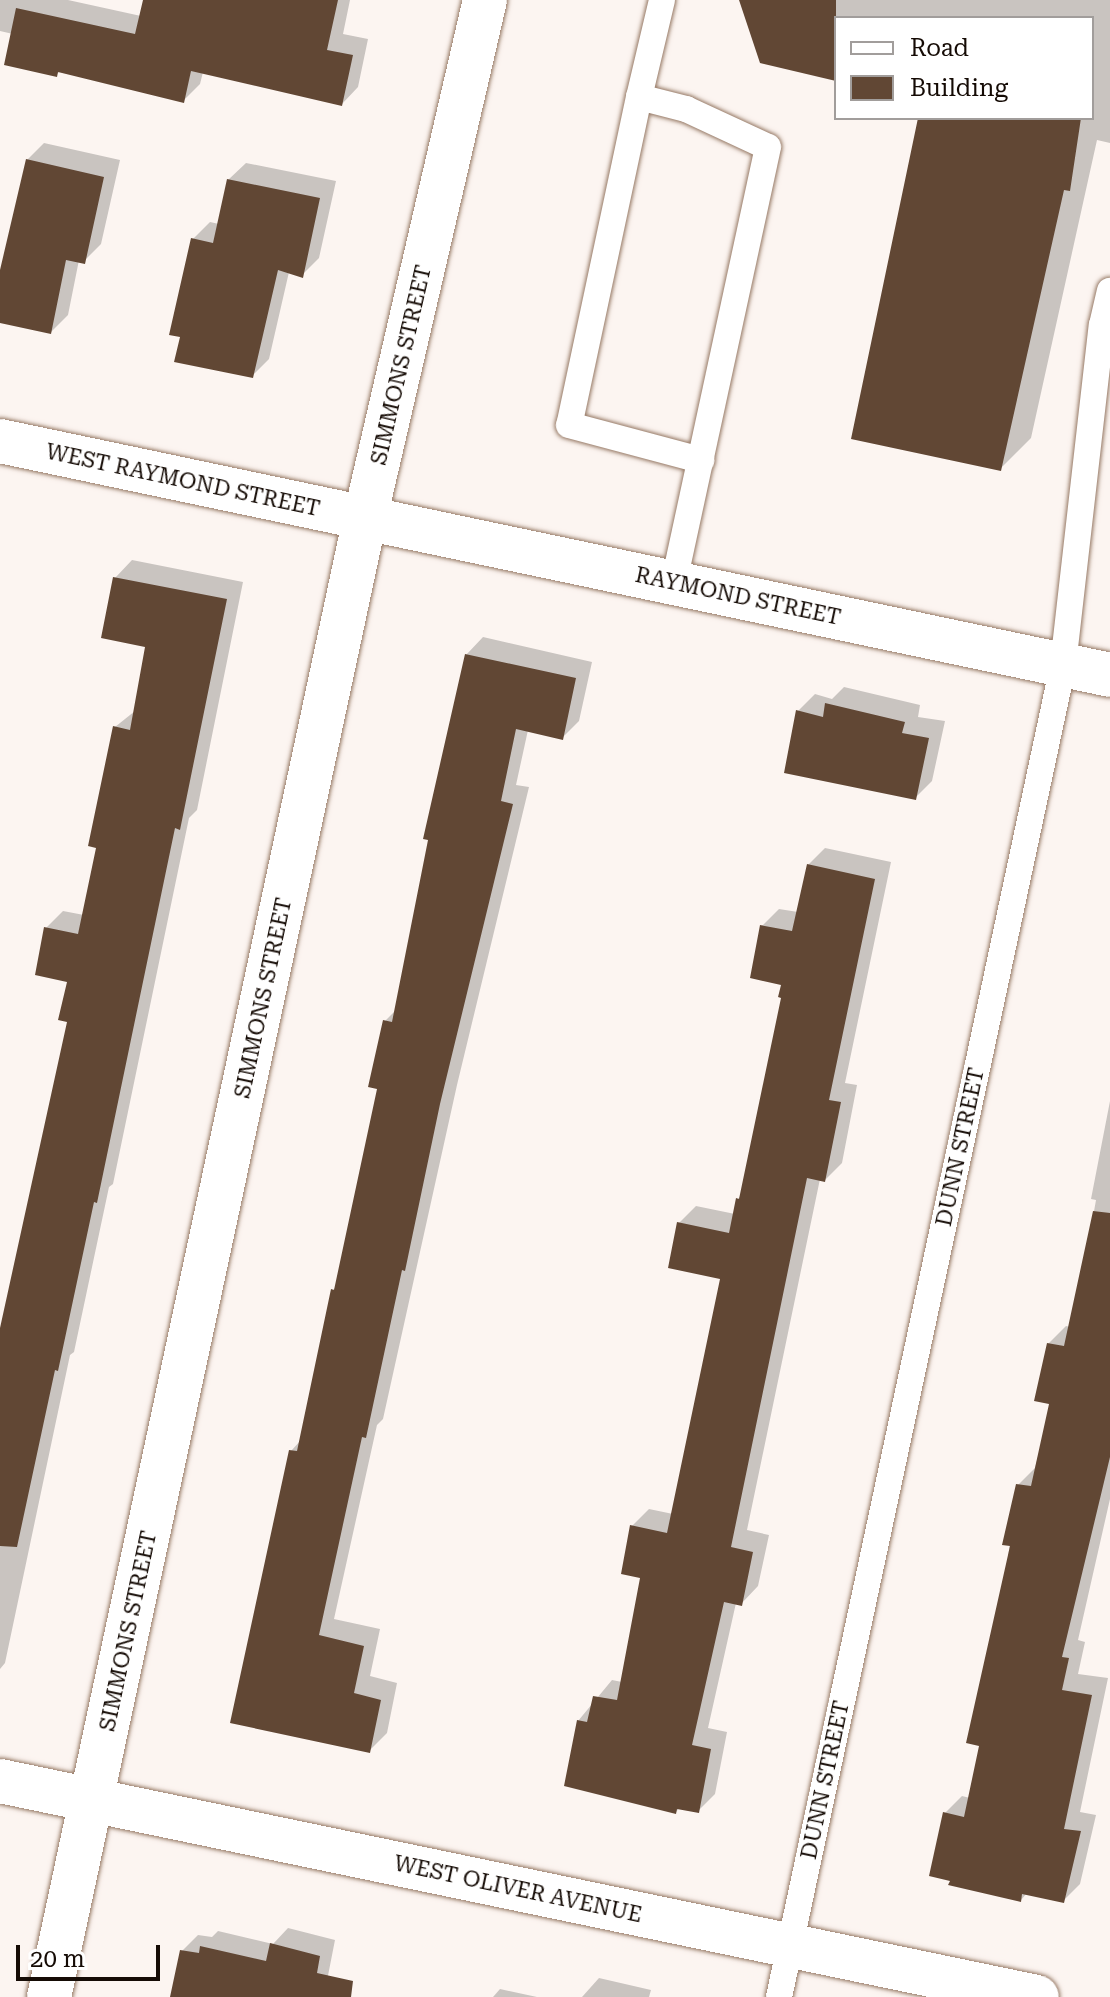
<!DOCTYPE html>
<style>
body{margin:0}
#map{position:relative;width:1110px;height:1997px;overflow:hidden;background:#fcf5f1;font-family:"Roboto Serif",serif}
div>[style]{position:absolute}
.shadow>*{inset:0;background:#0003}
.building>*{inset:0;background:#614734}
.roads{filter:drop-shadow(0 0 2px #967965) drop-shadow(0 0 2px #967965)}
.lane>*{height:26px;margin:-13px;padding:0 13px;transform-origin:13px;border-radius:13px;background:#fff}
.street>*{height:44px;margin:-22px;padding:0 22px;transform-origin:22px;border-radius:22px;background:#fff}
span{translate:-50% -50%;white-space:nowrap;text-align:center;line-height:1.15;-webkit-text-stroke:8px #fff;paint-order:stroke}
.street-label{font-size:22px;color:#150b05}
.legend{position:absolute;left:834px;top:16px;width:260px;height:104px;box-sizing:border-box;background:#fff;border:2px solid #a19d9b;margin:0;padding:10px 14px;list-style:none;font-size:24px;color:#150b05}
.legend li{display:flex;align-items:center;gap:16px;height:40px}
.legend b{width:40px;border:2px solid #a19d9b}
.scale{position:absolute;left:16px;top:1945px;width:144px;height:36px;box-sizing:border-box;border:4px solid #150b05;border-top:0;padding-left:10px;font-size:24px;line-height:28px;white-space:nowrap;color:#150b05;-webkit-text-stroke:6px #fff;paint-order:stroke}
</style>
<div id="map">
<div class="shadow">
<div style="clip-path:polygon(0 0,68px 0,141px 16px,145px 0,350px 0,343px 34px,368px 39px,358px 87px,342px 104px,203px 72px,200px 84px,183px 101px,60px 71px,56px 75px,13px 34px,0 31px)"></div>
<div style="clip-path:polygon(747px 0,1110px 0,1110px 143px,1097px 140px,1031px 438px,1000px 469px,920px 118px,1092px 118px,1092px 18px,836px 18px,836px 78px)"></div>
<div style="clip-path:polygon(44px 143px,120px 160px,101px 244px,84px 261px,79px 260px,68px 315px,51px 332px,0 321px,0 278px,27px 160px)"></div>
<div style="clip-path:polygon(246px 163px,336px 181px,319px 258px,302px 275px,289px 272px,269px 359px,252px 376px,182px 336px,193px 239px,210px 222px,219px 224px,228px 180px)"></div>
<div style="clip-path:polygon(132px 560px,243px 582px,197px 810px,189px 818px,113px 1184px,109px 1187px,74px 1352px,70px 1355px,5px 1663px,0 1669px,0 1341px,70px 1021px,69px 980px,46px 928px,63px 911px,84px 915px,99px 846px,115px 727px,135px 711px,147px 645px,115px 578px)"></div>
<div style="clip-path:polygon(483px 637px,592px 662px,579px 721px,562px 738px,528px 730px,516px 785px,529px 787px,457px 1085px,383px 1419px,377px 1425px,334px 1619px,380px 1629px,370px 1676px,397px 1683px,387px 1733px,370px 1750px,232px 1721px,291px 1451px,301px 1440px,333px 1290px,337px 1286px,379px 1087px,385px 1021px,396px 1010px,466px 655px)"></div>
<div style="clip-path:polygon(844px 687px,920px 705px,918px 717px,945px 721px,932px 781px,915px 798px,798px 711px,815px 694px,832px 699px)"></div>
<div style="clip-path:polygon(825px 848px,891px 862px,845px 1083px,857px 1085px,842px 1163px,825px 1180px,820px 1179px,747px 1530px,769px 1535px,758px 1586px,741px 1604px,736px 1603px,708px 1728px,727px 1732px,715px 1794px,698px 1811px,680px 1807px,676px 1812px,578px 1721px,612px 1680px,622px 1682px,643px 1577px,632px 1526px,649px 1509px,673px 1514px,722px 1277px,679px 1223px,696px 1206px,735px 1214px,738px 1199px,742px 1194px,783px 996px,784px 983px,762px 926px,779px 909px,798px 912px,808px 865px)"></div>
<div style="clip-path:polygon(1110px 1101px,1110px 1499px,1078px 1640px,1085px 1642px,1078px 1674px,1108px 1678px,1080px 1812px,1096px 1815px,1080px 1884px,1063px 1901px,1027px 1893px,1021px 1900px,952px 1879px,945px 1813px,962px 1796px,970px 1798px,982px 1744px,1018px 1485px,1035px 1468px,1052px 1403px,1048px 1344px,1066px 1326px,1070px 1327px,1091px 1228px,1096px 1200px,1091px 1199px)"></div>
<div style="clip-path:polygon(288px 1928px,335px 1940px,325px 1991px,318px 1997px,183px 1997px,182px 1951px,198px 1935px,212px 1937px,218px 1931px,273px 1944px)"></div>
<div style="clip-path:polygon(599px 1978px,651px 1990px,649px 1997px,582px 1997px)"></div>
<div style="clip-path:polygon(500px 1989px,537px 1997px,493px 1997px)"></div>
</div>
<div class="building">
<div style="clip-path:polygon(143px 0,338px 0,327px 50px,353px 55px,342px 106px,191px 71px,184px 103px,58px 72px,57px 77px,4px 65px,16px 8px,135px 34px)"></div>
<div style="clip-path:polygon(739px 0,836px 0,836px 81px,760px 63px)"></div>
<div style="clip-path:polygon(918px 118px,1081px 118px,1070px 191px,1064px 190px,1001px 471px,851px 439px)"></div>
<div style="clip-path:polygon(26px 159px,104px 177px,85px 264px,66px 260px,51px 334px,0 323px,0 270px)"></div>
<div style="clip-path:polygon(227px 179px,320px 198px,303px 278px,278px 270px,253px 378px,174px 362px,180px 337px,169px 335px,191px 238px,213px 243px)"></div>
<div style="clip-path:polygon(113px 577px,227px 599px,180px 830px,175px 828px,97px 1203px,94px 1202px,58px 1371px,55px 1370px,17px 1547px,0 1546px,0 1328px,67px 1022px,58px 1020px,67px 982px,35px 975px,44px 927px,78px 934px,96px 848px,88px 846px,113px 726px,130px 730px,145px 647px,101px 638px)"></div>
<div style="clip-path:polygon(465px 654px,576px 678px,563px 740px,516px 729px,501px 801px,513px 804px,440px 1104px,405px 1271px,402px 1270px,366px 1438px,362px 1437px,319px 1635px,364px 1646px,354px 1693px,381px 1700px,370px 1753px,230px 1723px,289px 1450px,297px 1451px,331px 1289px,334px 1290px,377px 1089px,368px 1087px,383px 1020px,392px 1022px,428px 840px,423px 839px)"></div>
<div style="clip-path:polygon(825px 703px,905px 722px,902px 733px,929px 738px,916px 800px,784px 773px,796px 710px,823px 717px)"></div>
<div style="clip-path:polygon(807px 864px,875px 879px,829px 1100px,841px 1102px,825px 1182px,807px 1178px,731px 1547px,753px 1552px,742px 1606px,724px 1602px,692px 1745px,711px 1749px,699px 1813px,677px 1809px,676px 1814px,564px 1786px,577px 1720px,587px 1722px,593px 1696px,617px 1700px,640px 1578px,621px 1574px,630px 1525px,667px 1533px,720px 1279px,668px 1268px,677px 1222px,729px 1233px,736px 1198px,739px 1199px,781px 998px,778px 997px,781px 985px,750px 978px,760px 925px,792px 931px)"></div>
<div style="clip-path:polygon(1093px 1211px,1110px 1213px,1110px 1457px,1062px 1657px,1069px 1658px,1062px 1690px,1092px 1695px,1064px 1829px,1081px 1831px,1064px 1903px,1022px 1894px,1021px 1902px,948px 1885px,950px 1881px,929px 1876px,943px 1812px,964px 1817px,979px 1746px,966px 1743px,1010px 1546px,1002px 1545px,1016px 1484px,1031px 1486px,1049px 1404px,1034px 1401px,1047px 1343px,1064px 1346px)"></div>
<div style="clip-path:polygon(270px 1943px,320px 1956px,317px 1973px,353px 1981px,351px 1997px,170px 1997px,180px 1950px,199px 1953px,200px 1946px,266px 1961px)"></div>
</div>
<div class="roads">
<div class="lane">
<div style="left:662px;top:0;width:100px;rotate:103.3deg"></div>
<div style="left:639px;top:97px;width:49px;rotate:14.3deg"></div>
<div style="left:686px;top:109px;width:90px;rotate:24.9deg"></div>
<div style="left:768px;top:147px;width:446px;rotate:102.2deg"></div>
<div style="left:639px;top:97px;width:335px;rotate:102deg"></div>
<div style="left:569px;top:425px;width:137px;rotate:14.9deg"></div>
<div style="left:779px;top:1997px;width:1362px;rotate:-77.96deg"></div>
<div style="left:1063px;top:665px;width:342px;rotate:-83.5deg"></div>
<div style="left:1102px;top:325px;width:35px;rotate:-77deg"></div>
</div>
<div class="street">
<div style="left:0;top:441px;width:1134px;rotate:11.9deg"></div>
<div style="left:0;top:1781px;width:1059px;rotate:11.77deg"></div>
<div style="left:49px;top:1997px;width:1512px;rotate:-77.94deg"></div>
<div style="left:365px;top:518px;width:532px;rotate:-76.96deg"></div>
</div>
</div>
<div class="street-label">
<span style="left:401px;top:365px;rotate:-77deg">SIMMONS STREET</span>
<span style="left:183px;top:480px;rotate:12deg">WEST RAYMOND STREET</span>
<span style="left:738px;top:596px;rotate:12deg">RAYMOND STREET</span>
<span style="left:263px;top:998px;rotate:-78deg">SIMMONS STREET</span>
<span style="left:960px;top:1147px;rotate:-78deg">DUNN STREET</span>
<span style="left:128px;top:1631px;rotate:-78deg">SIMMONS STREET</span>
<span style="left:825px;top:1780px;rotate:-78deg">DUNN STREET</span>
<span style="left:518px;top:1889px;rotate:12deg">WEST OLIVER AVENUE</span>
</div>
<ul class="legend">
<li><b style="height:10px;background:#fff"></b>Road</li>
<li><b style="height:22px;background:#614734"></b>Building</li>
</ul>
<div class="scale">20 m</div>
</div>
